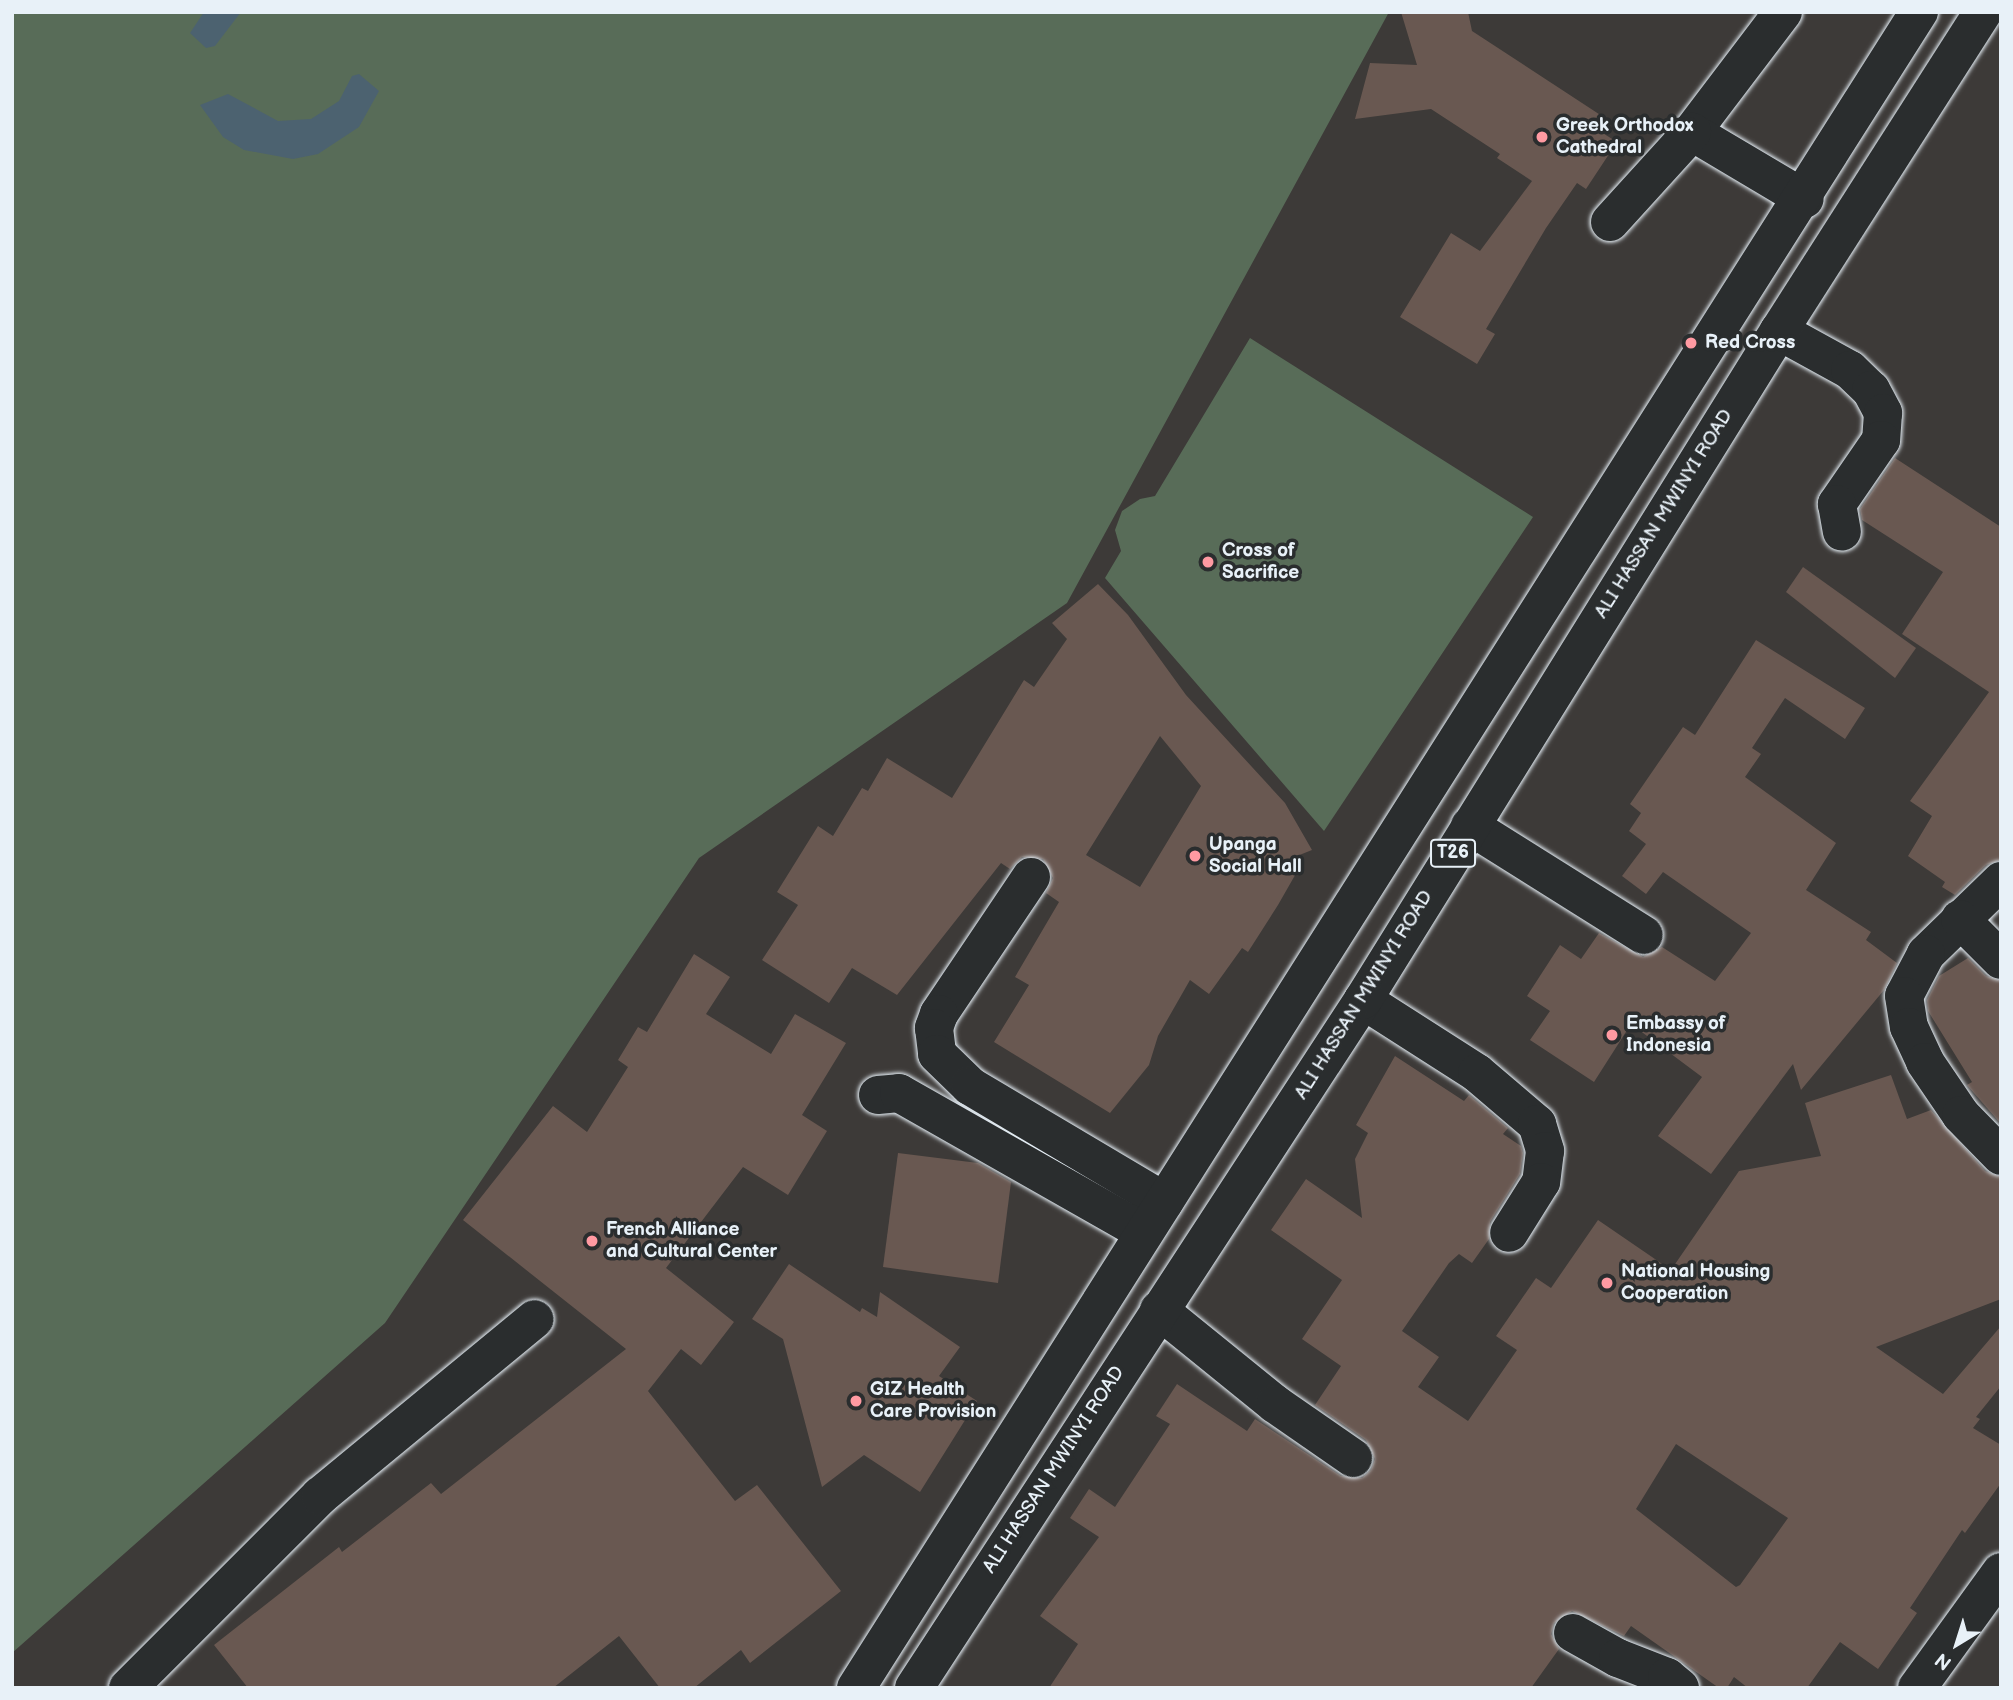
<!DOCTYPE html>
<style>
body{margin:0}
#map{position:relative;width:2013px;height:1700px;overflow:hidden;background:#3d3a38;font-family:"Balsamiq Sans",sans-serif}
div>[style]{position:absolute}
.green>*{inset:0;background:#586c58}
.water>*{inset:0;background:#4c6270}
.building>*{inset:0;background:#695851}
.roads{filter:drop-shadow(0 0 2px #e8f1f8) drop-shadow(0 0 2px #e8f1f8)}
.minor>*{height:38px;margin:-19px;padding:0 19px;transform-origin:19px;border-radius:19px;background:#2a2d2e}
.highway>*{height:38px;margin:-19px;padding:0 19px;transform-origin:19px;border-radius:19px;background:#2a2d2e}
.dots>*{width:19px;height:19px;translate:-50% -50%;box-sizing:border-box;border:4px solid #2a2d2e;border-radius:50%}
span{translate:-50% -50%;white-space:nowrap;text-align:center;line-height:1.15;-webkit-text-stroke:7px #2a2d2e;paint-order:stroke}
.shield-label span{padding:2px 5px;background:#2a2d2e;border:2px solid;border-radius:5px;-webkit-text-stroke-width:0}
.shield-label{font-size:18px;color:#e8f1f8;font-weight:700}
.poi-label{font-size:19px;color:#e8f1f8;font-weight:700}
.left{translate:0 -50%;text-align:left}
.street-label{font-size:19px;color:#e8f1f8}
.frame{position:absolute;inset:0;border:14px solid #e8f1f8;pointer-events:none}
.north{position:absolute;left:1922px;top:1609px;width:70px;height:70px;-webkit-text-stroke:5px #2a2d2e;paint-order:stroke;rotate:218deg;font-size:19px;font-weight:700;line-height:28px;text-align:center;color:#e8f1f8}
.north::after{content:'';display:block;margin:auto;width:24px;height:32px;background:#e8f1f8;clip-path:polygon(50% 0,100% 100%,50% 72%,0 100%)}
</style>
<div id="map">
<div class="green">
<div style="clip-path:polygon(12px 12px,1389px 12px,1067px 603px,699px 858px,385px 1323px,12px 1653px)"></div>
<div style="clip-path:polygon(1250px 338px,1533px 517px,1324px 831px,1105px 578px,1121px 551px,1115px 530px,1122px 511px,1140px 499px,1155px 496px)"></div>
</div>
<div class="water">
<div style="clip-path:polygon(204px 12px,241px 12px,215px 46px,206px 48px,190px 33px)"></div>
<div style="clip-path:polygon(359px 74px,379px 91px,359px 127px,318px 154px,293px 159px,244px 150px,223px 137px,200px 105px,228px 94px,278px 121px,311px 119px,339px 101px,352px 76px)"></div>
</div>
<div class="building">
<div style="clip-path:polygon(1401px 12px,1468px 12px,1472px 31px,1608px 120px,1601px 132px,1617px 142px,1586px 189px,1577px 183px,1546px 228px,1486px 329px,1495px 334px,1477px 364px,1400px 317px,1451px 233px,1480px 251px,1532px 181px,1497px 158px,1500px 154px,1431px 109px,1355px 119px,1370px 63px,1417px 65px)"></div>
<div style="clip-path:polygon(1895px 458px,2001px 527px,2001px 860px,1986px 865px,1955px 895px,1942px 887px,1945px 882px,1908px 856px,1932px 816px,1910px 801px,1989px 692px,1902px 634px,1943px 572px,1862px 520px,1860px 509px)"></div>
<div style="clip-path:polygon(1803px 567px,1916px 648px,1895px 678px,1786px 592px)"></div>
<div style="clip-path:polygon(evenodd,1098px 584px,1128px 615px,1186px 695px,1285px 803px,1312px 850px,1292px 858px,1298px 870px,1278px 905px,1248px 952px,1242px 948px,1209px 994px,1190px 980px,1158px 1036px,1149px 1065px,1110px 1113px,994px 1042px,1029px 985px,1015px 977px,1059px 902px,1046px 893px,1053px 878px,1043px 859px,1022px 857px,1010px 869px,1001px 863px,897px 995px,852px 968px,829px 1003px,762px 960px,798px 905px,777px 892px,818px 826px,833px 836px,862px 788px,868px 791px,887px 758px,952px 798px,1024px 680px,1034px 687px,1067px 639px,1052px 623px,1098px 584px,1160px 736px,1201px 786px,1140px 887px,1086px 855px,1160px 736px)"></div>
<div style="clip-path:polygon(1756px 640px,1865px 708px,1845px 739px,1785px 698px,1752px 748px,1761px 754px,1745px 777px,1836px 843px,1806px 890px,1871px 932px,1866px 940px,1897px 963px,1884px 990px,1801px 1090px,1793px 1064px,1711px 1174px,1658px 1136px,1702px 1077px,1631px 1024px,1594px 1082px,1530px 1040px,1550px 1011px,1527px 996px,1560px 945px,1581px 959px,1599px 933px,1643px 957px,1662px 947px,1715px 981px,1751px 933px,1663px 872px,1646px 894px,1622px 876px,1646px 844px,1629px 831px,1641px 813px,1630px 804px,1683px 727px,1695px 735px)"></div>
<div style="clip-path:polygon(694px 954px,730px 977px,706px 1014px,771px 1054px,795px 1014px,846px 1043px,802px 1115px,827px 1131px,788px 1195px,743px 1167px,666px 1268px,734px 1322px,701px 1365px,681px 1349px,648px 1391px,735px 1501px,757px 1485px,841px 1591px,750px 1663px,741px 1650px,694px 1688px,660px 1688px,619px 1636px,553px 1688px,248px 1688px,214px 1645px,339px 1547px,342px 1552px,431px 1483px,441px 1494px,626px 1349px,463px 1220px,553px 1106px,587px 1132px,628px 1067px,618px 1060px,638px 1027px,647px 1032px)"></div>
<div style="clip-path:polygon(1968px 958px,1986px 976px,2001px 981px,2001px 1124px,1967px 1085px,1972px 1082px,1928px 1011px,1927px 1000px,1939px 976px)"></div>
<div style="clip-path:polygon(evenodd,1395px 1056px,1464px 1101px,1469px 1095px,1508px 1128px,1503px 1134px,1521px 1146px,1523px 1153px,1520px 1174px,1490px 1222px,1489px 1239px,1472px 1263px,1459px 1254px,1449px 1263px,1402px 1331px,1439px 1357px,1418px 1387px,1468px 1421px,1517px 1350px,1496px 1336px,1536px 1278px,1551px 1288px,1598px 1220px,1671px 1270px,1739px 1171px,1821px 1156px,1805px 1103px,1891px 1075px,1907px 1119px,1931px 1110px,1985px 1171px,2001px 1177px,2001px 1299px,1876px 1347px,1943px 1394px,2001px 1326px,2001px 1386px,1976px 1417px,1980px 1419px,1973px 1428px,2001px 1445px,2001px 1483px,1965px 1533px,1962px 1530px,1910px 1608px,1917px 1613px,1878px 1669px,1840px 1642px,1807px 1688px,1748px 1688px,1734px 1677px,1727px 1688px,1719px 1688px,1631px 1626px,1624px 1636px,1572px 1611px,1554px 1623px,1551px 1634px,1559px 1649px,1531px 1688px,1049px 1688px,1078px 1644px,1040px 1616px,1099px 1537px,1070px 1518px,1089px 1489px,1115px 1507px,1170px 1424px,1156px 1416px,1177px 1384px,1247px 1431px,1255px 1419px,1341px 1476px,1362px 1478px,1371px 1470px,1375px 1459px,1366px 1440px,1315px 1405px,1341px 1366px,1302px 1339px,1342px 1280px,1271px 1230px,1306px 1179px,1362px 1218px,1355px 1159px,1368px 1133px,1356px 1125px,1395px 1056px,1676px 1444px,1788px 1518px,1740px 1585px,1736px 1587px,1636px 1509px,1676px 1444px)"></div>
<div style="clip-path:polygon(898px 1153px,978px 1163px,1011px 1182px,998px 1283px,883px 1267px)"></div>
<div style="clip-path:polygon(789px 1264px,860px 1312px,862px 1308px,877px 1317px,880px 1292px,960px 1347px,939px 1376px,977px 1401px,920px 1492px,864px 1455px,822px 1487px,783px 1339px,752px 1319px)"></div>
</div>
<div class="roads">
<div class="minor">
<div style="left:1783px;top:12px;width:151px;rotate:127.2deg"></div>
<div style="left:1692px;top:132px;width:131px;rotate:30.7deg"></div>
<div style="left:1610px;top:222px;width:122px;rotate:-47.7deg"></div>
<div style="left:1779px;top:331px;width:81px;rotate:28.8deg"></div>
<div style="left:1850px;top:370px;width:29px;rotate:44deg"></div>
<div style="left:1871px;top:390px;width:26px;rotate:62deg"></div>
<div style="left:1883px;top:413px;width:27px;rotate:94deg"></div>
<div style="left:1881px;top:440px;width:78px;rotate:124.5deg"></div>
<div style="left:1837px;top:504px;width:28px;rotate:80deg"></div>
<div style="left:1470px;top:826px;width:205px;rotate:32.1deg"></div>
<div style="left:1031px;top:877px;width:165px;rotate:123.9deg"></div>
<div style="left:939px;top:1014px;width:15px;rotate:110deg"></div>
<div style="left:934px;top:1028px;width:26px;rotate:83deg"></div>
<div style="left:937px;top:1054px;width:46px;rotate:44.1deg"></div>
<div style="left:970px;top:1086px;width:226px;rotate:30.7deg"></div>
<div style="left:2001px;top:881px;width:105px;rotate:135.8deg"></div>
<div style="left:1926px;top:954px;width:47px;rotate:117.6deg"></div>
<div style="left:1904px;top:996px;width:31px;rotate:81deg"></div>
<div style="left:1909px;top:1027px;width:38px;rotate:65deg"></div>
<div style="left:1925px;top:1062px;width:64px;rotate:55.8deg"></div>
<div style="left:1961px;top:1115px;width:57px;rotate:45.7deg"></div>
<div style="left:1960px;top:919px;width:58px;rotate:45deg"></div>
<div style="left:1363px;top:1000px;width:135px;rotate:32.6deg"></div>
<div style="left:1477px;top:1073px;width:79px;rotate:40.4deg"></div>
<div style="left:1537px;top:1124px;width:28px;rotate:73deg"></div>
<div style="left:1545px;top:1151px;width:31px;rotate:97deg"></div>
<div style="left:1541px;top:1182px;width:60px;rotate:122.1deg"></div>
<div style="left:878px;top:1095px;width:21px;rotate:-5deg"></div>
<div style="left:899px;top:1093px;width:282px;rotate:29.6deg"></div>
<div style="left:1159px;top:1310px;width:149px;rotate:39deg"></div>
<div style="left:1275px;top:1404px;width:95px;rotate:34.7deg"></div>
<div style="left:1573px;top:1633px;width:51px;rotate:29.1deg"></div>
<div style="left:1618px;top:1658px;width:53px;rotate:21.2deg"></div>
<div style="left:1667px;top:1677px;width:17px;rotate:40deg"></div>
<div style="left:128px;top:1688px;width:272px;rotate:-45deg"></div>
<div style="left:320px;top:1496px;width:278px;rotate:-39.5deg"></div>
<div style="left:1917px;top:1688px;width:143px;rotate:-54.1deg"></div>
</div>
<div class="highway">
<div style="left:856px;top:1688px;width:1985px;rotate:-57.62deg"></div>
<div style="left:914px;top:1688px;width:822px;rotate:-56.87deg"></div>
<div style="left:1363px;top:1000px;width:788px;rotate:-58.13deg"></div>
<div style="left:1779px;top:331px;width:379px;rotate:-57.4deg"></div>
</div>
</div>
<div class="dots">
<div style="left:1542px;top:137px;background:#ff9aa2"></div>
<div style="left:1691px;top:343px;background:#ff9aa2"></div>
<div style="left:1208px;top:562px;background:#ff9aa2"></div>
<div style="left:1195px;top:856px;background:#ff9aa2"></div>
<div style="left:1612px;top:1035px;background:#ff9aa2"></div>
<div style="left:592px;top:1241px;background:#ff9aa2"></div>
<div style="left:1607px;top:1283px;background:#ff9aa2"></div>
<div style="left:856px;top:1401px;background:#ff9aa2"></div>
</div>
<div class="shield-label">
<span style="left:1453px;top:853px">T26</span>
</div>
<div class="poi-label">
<span class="left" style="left:1556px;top:137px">Greek Orthodox<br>Cathedral</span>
<span class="left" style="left:1705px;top:343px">Red Cross</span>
<span class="left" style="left:1222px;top:562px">Cross of<br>Sacrifice</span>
<span class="left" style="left:1209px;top:856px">Upanga<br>Social Hall</span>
<span class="left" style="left:1626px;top:1035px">Embassy of<br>Indonesia</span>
<span class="left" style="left:606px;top:1241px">French Alliance<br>and Cultural Center</span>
<span class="left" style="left:1621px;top:1283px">National Housing<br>Cooperation</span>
<span class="left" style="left:870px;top:1401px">GIZ Health<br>Care Provision</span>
</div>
<div class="street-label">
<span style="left:1664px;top:514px;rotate:-58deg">ALI HASSAN MWINYI ROAD</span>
<span style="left:1364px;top:995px;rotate:-58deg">ALI HASSAN MWINYI ROAD</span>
<span style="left:1054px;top:1470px;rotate:-57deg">ALI HASSAN MWINYI ROAD</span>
</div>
<div class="frame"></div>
<div class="north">N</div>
</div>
